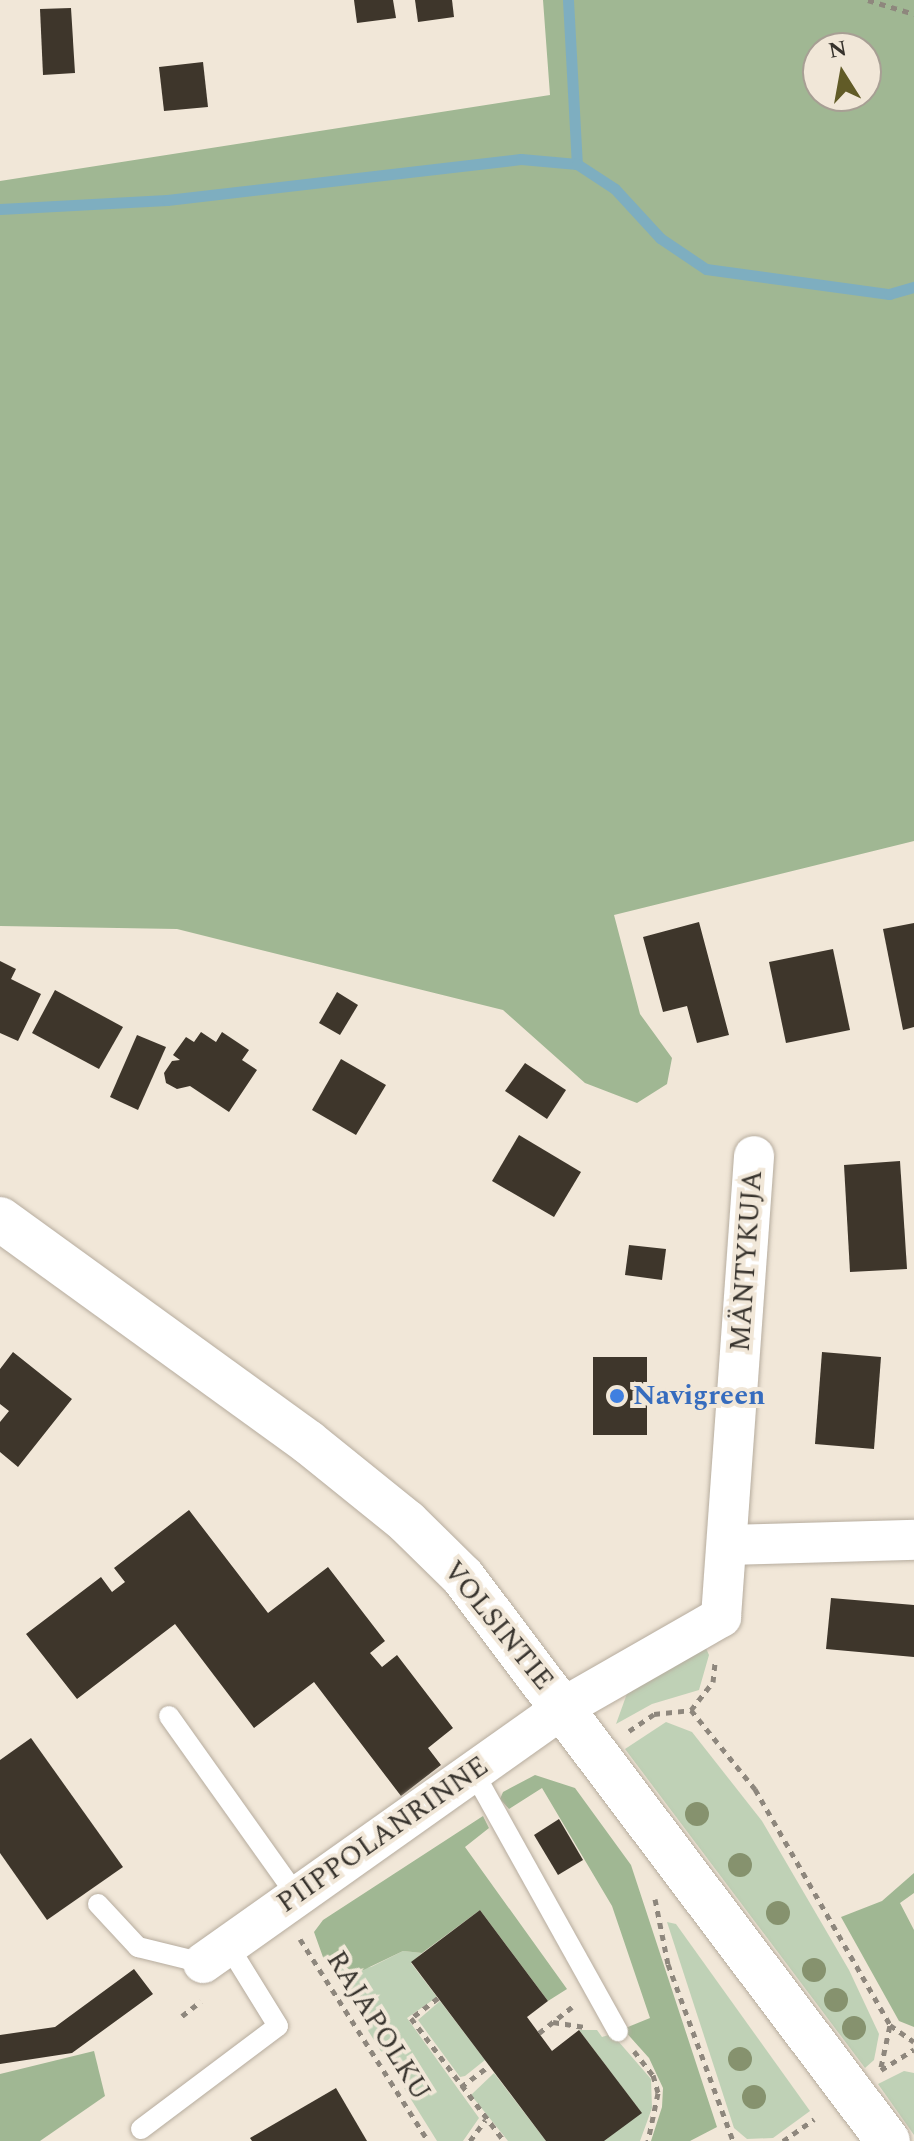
<!DOCTYPE html>
<meta charset="utf-8">
<style>
body{margin:0}
#map{position:relative;width:914px;height:2141px;overflow:hidden;background:#f1e7d8;font-family:Spectral,serif}
div>[style]{position:absolute}
.green>*{inset:0;background:#bfd1b6}
.forest>*{inset:0;background:#a0b793}
.stream>*{height:11px;margin:-5.5px;padding:0 5.5px;transform-origin:5.5px;border-radius:5.5px;background:#7eaec0}
.building>*{inset:0;background:#3e362b}
.path>*{height:5px;margin-top:-2.5px;transform-origin:0;background:repeating-linear-gradient(90deg,#8e877d 0 6px,transparent 0 12px)}
.roads{filter:drop-shadow(0 0 2px #b6ac9e) drop-shadow(0 0 2px #b6ac9e)}
.lane>*{height:20px;margin:-10px;padding:0 10px;transform-origin:10px;border-radius:10px;background:#fff}
.street>*{height:40px;margin:-20px;padding:0 20px;transform-origin:20px;border-radius:20px;background:#fff}
.secondary>*{height:44px;margin:-22px;padding:0 22px;transform-origin:22px;border-radius:22px;background:#fff}
.trees>*{width:24px;height:24px;margin:-12px;border-radius:50%;background:#86926e}
.dots>*{width:22px;height:22px;translate:-50% -50%;box-sizing:border-box;border:4px solid #f1e7d8;border-radius:50%}
span{translate:-50% -50%;white-space:nowrap;text-align:center;line-height:1.15;-webkit-text-stroke:8px #f1e7d8;paint-order:stroke}
.street-label{font-size:28px;color:#37332d}
.shop-label{font-size:28px;color:#366cbe;font-weight:700}
.left{translate:0 -50%;text-align:left}
.north{position:absolute;left:802px;top:32px;width:80px;height:80px;box-sizing:border-box;background:#f1e7d8;border:2px solid #a79f94;border-radius:50%;rotate:349deg;font-size:22px;font-weight:700;line-height:32px;text-align:center;color:#37332d}
.north::after{content:'';display:block;margin:auto;width:28px;height:36px;background:#615b27;clip-path:polygon(50% 0,100% 100%,50% 72%,0 100%)}
</style>
<div id="map">
<div class="green">
<div style="clip-path:polygon(705px 1646px,709px 1655px,699px 1690px,652px 1704px,616px 1724px,629px 1688px)"></div>
<div style="clip-path:polygon(666px 1722px,692px 1732px,762px 1821px,849px 1970px,879px 2034px,874px 2060px,865px 2068px,625px 1749px)"></div>
<div style="clip-path:polygon(667px 1922px,676px 1924px,810px 2111px,773px 2138px,747px 2139px,734px 2128px)"></div>
<div style="clip-path:polygon(403px 1951px,422px 1953px,411px 1963px,437px 1997px,407px 2018px,479px 2118px,463px 2141px,437px 2141px,324px 1960px,331px 1956px,345px 1971px,371px 1967px)"></div>
<div style="clip-path:polygon(440px 2001px,485px 2060px,465px 2076px,460px 2077px,418px 2020px)"></div>
<div style="clip-path:polygon(579px 2030px,597px 2030px,602px 2037px,612px 2034px,651px 2079px,652px 2108px,640px 2141px,604px 2141px,641px 2112px)"></div>
<div style="clip-path:polygon(904px 2071px,914px 2073px,914px 2135px,878px 2084px)"></div>
<div style="clip-path:polygon(494px 2073px,546px 2141px,508px 2141px,471px 2095px)"></div>
</div>
<div class="forest">
<div style="clip-path:polygon(evenodd,543px 0,914px 0,914px 841px,614px 915px,640px 1014px,672px 1058px,667px 1084px,637px 1103px,585px 1083px,503px 1010px,177px 929px,0 926px,0 181px,550px 95px,543px 0,818px 48px,866px 48px,866px 96px,818px 96px,818px 48px)"></div>
<div style="clip-path:polygon(535px 1775px,575px 1788px,631px 1865px,717px 2127px,690px 2141px,651px 2141px,662px 2107px,663px 2088px,649px 2058px,623px 2029px,650px 2018px,612px 1906px,542px 1788px,509px 1809px,500px 1799px,503px 1792px)"></div>
<div style="clip-path:polygon(483px 1816px,489px 1828px,465px 1847px,567px 1989px,548px 2001px,480px 1910px,422px 1953px,403px 1951px,355px 1974px,332px 1956px,324px 1960px,314px 1932px,323px 1920px)"></div>
<div style="clip-path:polygon(914px 1873px,914px 1893px,900px 1903px,914px 1930px,914px 2027px,899px 2021px,841px 1917px,882px 1901px)"></div>
<div style="clip-path:polygon(94px 2051px,105px 2096px,40px 2141px,0 2141px,0 2074px)"></div>
</div>
<div class="stream">
<div style="left:568px;top:0;width:164px;rotate:86.9deg"></div>
<div style="left:0;top:209px;width:167px;rotate:-3.1deg"></div>
<div style="left:167px;top:200px;width:356px;rotate:-6.6deg"></div>
<div style="left:521px;top:159px;width:56px;rotate:5.1deg"></div>
<div style="left:577px;top:164px;width:45px;rotate:33.3deg"></div>
<div style="left:615px;top:189px;width:67px;rotate:47.4deg"></div>
<div style="left:660px;top:238px;width:55px;rotate:34deg"></div>
<div style="left:706px;top:269px;width:185px;rotate:7.8deg"></div>
<div style="left:889px;top:294px;width:26px;rotate:-16deg"></div>
</div>
<div class="building">
<div style="clip-path:polygon(354px 0,393px 0,396px 18px,357px 23px)"></div>
<div style="clip-path:polygon(415px 0,452px 0,454px 17px,418px 22px)"></div>
<div style="clip-path:polygon(71px 8px,75px 73px,43px 75px,40px 9px)"></div>
<div style="clip-path:polygon(203px 62px,208px 107px,164px 111px,159px 67px)"></div>
<div style="clip-path:polygon(699px 922px,729px 1035px,697px 1043px,687px 1006px,663px 1012px,643px 937px)"></div>
<div style="clip-path:polygon(914px 923px,914px 1027px,903px 1030px,883px 929px)"></div>
<div style="clip-path:polygon(833px 949px,850px 1030px,786px 1043px,769px 962px)"></div>
<div style="clip-path:polygon(0 961px,16px 969px,11px 979px,41px 994px,18px 1041px,0 1033px)"></div>
<div style="clip-path:polygon(55px 990px,123px 1027px,99px 1069px,32px 1033px)"></div>
<div style="clip-path:polygon(337px 992px,358px 1005px,340px 1035px,319px 1023px)"></div>
<div style="clip-path:polygon(201px 1032px,216px 1042px,222px 1032px,249px 1050px,242px 1060px,257px 1070px,229px 1112px,190px 1086px,177px 1089px,166px 1083px,164px 1073px,172px 1061px,180px 1060px,173px 1055px,186px 1037px,194px 1042px)"></div>
<div style="clip-path:polygon(137px 1035px,166px 1047px,138px 1110px,110px 1097px)"></div>
<div style="clip-path:polygon(341px 1059px,386px 1085px,356px 1135px,312px 1110px)"></div>
<div style="clip-path:polygon(525px 1063px,566px 1090px,547px 1119px,505px 1091px)"></div>
<div style="clip-path:polygon(519px 1135px,581px 1172px,554px 1217px,492px 1181px)"></div>
<div style="clip-path:polygon(900px 1161px,907px 1269px,850px 1272px,844px 1165px)"></div>
<div style="clip-path:polygon(629px 1245px,666px 1249px,662px 1280px,625px 1275px)"></div>
<div style="clip-path:polygon(13px 1352px,72px 1399px,18px 1467px,0 1452px,0 1422px,9px 1411px,0 1404px,0 1369px)"></div>
<div style="clip-path:polygon(822px 1352px,881px 1357px,874px 1449px,815px 1444px)"></div>
<div style="clip-path:polygon(593px 1357px,647px 1357px,647px 1435px,593px 1435px)"></div>
<div style="clip-path:polygon(189px 1510px,268px 1613px,328px 1567px,385px 1641px,370px 1653px,382px 1667px,397px 1655px,453px 1728px,428px 1748px,441px 1765px,401px 1796px,314px 1682px,254px 1728px,175px 1624px,77px 1699px,26px 1634px,101px 1577px,112px 1592px,125px 1582px,114px 1568px)"></div>
<div style="clip-path:polygon(831px 1598px,914px 1605px,914px 1657px,826px 1649px)"></div>
<div style="clip-path:polygon(31px 1738px,123px 1867px,47px 1920px,0 1853px,0 1760px)"></div>
<div style="clip-path:polygon(559px 1819px,583px 1860px,558px 1875px,534px 1835px)"></div>
<div style="clip-path:polygon(480px 1910px,548px 2001px,527px 2017px,552px 2051px,579px 2030px,642px 2113px,604px 2141px,546px 2141px,411px 1962px)"></div>
<div style="clip-path:polygon(134px 1969px,153px 1994px,72px 2053px,0 2064px,0 2035px,55px 2027px)"></div>
<div style="clip-path:polygon(336px 2088px,367px 2141px,252px 2141px,250px 2138px)"></div>
</div>
<div class="path">
<div style="left:868px;top:0;width:48px;rotate:16.9deg"></div>
<div style="left:691px;top:1710px;width:36px;rotate:-52deg"></div>
<div style="left:713px;top:1682px;width:20px;rotate:-84deg"></div>
<div style="left:629px;top:1731px;width:30px;rotate:-34deg"></div>
<div style="left:654px;top:1714px;width:37px;rotate:-6deg"></div>
<div style="left:691px;top:1710px;width:102px;rotate:51deg"></div>
<div style="left:755px;top:1789px;width:272px;rotate:60.2deg"></div>
<div style="left:890px;top:2025px;width:29px;rotate:35deg"></div>
<div style="left:655px;top:1899px;width:66px;rotate:78.7deg"></div>
<div style="left:668px;top:1964px;width:189px;rotate:69.8deg"></div>
<div style="left:300px;top:1939px;width:239px;rotate:57.6deg"></div>
<div style="left:438px;top:1998px;width:34px;rotate:143deg"></div>
<div style="left:411px;top:2018px;width:154px;rotate:52.9deg"></div>
<div style="left:182px;top:2016px;width:24px;rotate:-38deg"></div>
<div style="left:553px;top:2022px;width:32px;rotate:9deg"></div>
<div style="left:539px;top:2033px;width:42px;rotate:-38.2deg"></div>
<div style="left:634px;top:2051px;width:31px;rotate:52deg"></div>
<div style="left:653px;top:2075px;width:19px;rotate:74deg"></div>
<div style="left:658px;top:2093px;width:49px;rotate:101.8deg"></div>
<div style="left:881px;top:2067px;width:43px;rotate:-77.9deg"></div>
<div style="left:881px;top:2070px;width:39px;rotate:-32deg"></div>
<div style="left:461px;top:2087px;width:35px;rotate:-37deg"></div>
<div style="left:470px;top:2141px;width:26px;rotate:-54deg"></div>
<div style="left:783px;top:2141px;width:38px;rotate:-35deg"></div>
</div>
<div class="roads">
<div class="lane">
<div style="left:169px;top:1716px;width:221px;rotate:54.6deg"></div>
<div style="left:473px;top:1771px;width:298px;rotate:60.9deg"></div>
<div style="left:98px;top:1904px;width:59px;rotate:47.1deg"></div>
<div style="left:138px;top:1947px;width:67px;rotate:13.8deg"></div>
<div style="left:141px;top:2129px;width:171px;rotate:-36.9deg"></div>
<div style="left:278px;top:2026px;width:95px;rotate:-121.7deg"></div>
</div>
<div class="street">
<div style="left:730px;top:1545px;width:184px;rotate:-1.6deg"></div>
<div style="left:203px;top:1963px;width:443px;rotate:-35.3deg"></div>
<div style="left:564px;top:1707px;width:181px;rotate:-29.8deg"></div>
<div style="left:721px;top:1617px;width:462px;rotate:-85.9deg"></div>
</div>
<div class="secondary">
<div style="left:0;top:1219px;width:380px;rotate:35.9deg"></div>
<div style="left:308px;top:1442px;width:127px;rotate:38.9deg"></div>
<div style="left:407px;top:1522px;width:78px;rotate:44.5deg"></div>
<div style="left:463px;top:1577px;width:706px;rotate:53deg"></div>
</div>
</div>
<div class="trees">
<div style="left:697px;top:1814px"></div>
<div style="left:740px;top:1865px"></div>
<div style="left:778px;top:1913px"></div>
<div style="left:814px;top:1970px"></div>
<div style="left:836px;top:2000px"></div>
<div style="left:854px;top:2028px"></div>
<div style="left:740px;top:2059px"></div>
<div style="left:754px;top:2097px"></div>
</div>
<div class="dots">
<div style="left:617px;top:1396px;background:#3f7fe0"></div>
</div>
<div class="street-label">
<span style="left:747px;top:1261px;rotate:-86deg">MÄNTYKUJA</span>
<span style="left:498px;top:1626px;rotate:51deg">VOLSINTIE</span>
<span style="left:383px;top:1835px;rotate:-35deg">PIIPPOLANRINNE</span>
<span style="left:378px;top:2026px;rotate:58deg">RAJAPOLKU</span>
</div>
<div class="shop-label">
<span class="left" style="left:633px;top:1396px">Navigreen</span>
</div>
<div class="north">N</div>
</div>
